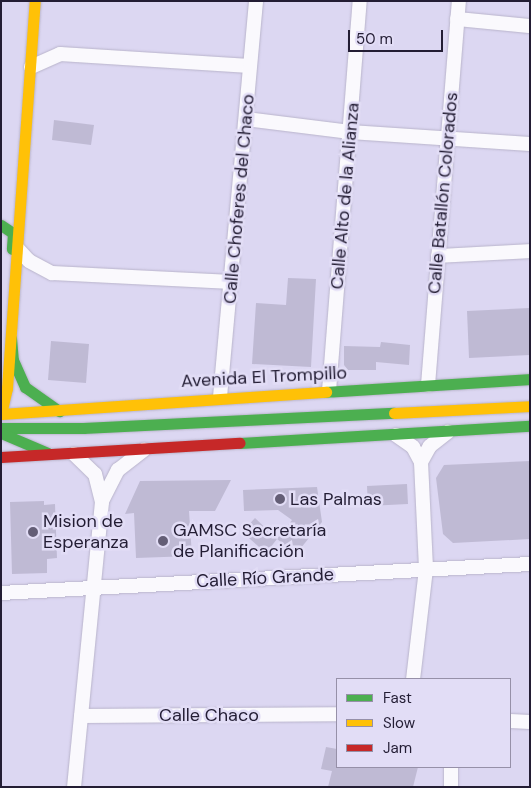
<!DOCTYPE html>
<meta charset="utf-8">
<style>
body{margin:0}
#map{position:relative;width:531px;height:788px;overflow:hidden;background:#dcd7f2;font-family:"DM Sans",sans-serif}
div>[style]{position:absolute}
.building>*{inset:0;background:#bfbad4}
.roads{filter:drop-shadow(0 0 1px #b9b4cb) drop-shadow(0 0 1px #b9b4cb)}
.street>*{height:14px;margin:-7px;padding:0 7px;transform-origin:7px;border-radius:7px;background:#faf9fd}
.fast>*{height:11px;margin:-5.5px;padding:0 5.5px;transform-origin:5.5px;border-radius:5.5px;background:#4caf50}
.slow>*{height:11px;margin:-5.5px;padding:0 5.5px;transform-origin:5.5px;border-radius:5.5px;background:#ffc107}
.jam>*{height:11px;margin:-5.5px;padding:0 5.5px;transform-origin:5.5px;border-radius:5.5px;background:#c62828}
.dots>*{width:14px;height:14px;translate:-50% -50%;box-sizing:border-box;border:2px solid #e2ddf6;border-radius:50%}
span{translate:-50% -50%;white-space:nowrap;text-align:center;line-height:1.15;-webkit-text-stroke:5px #e2ddf6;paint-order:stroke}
.street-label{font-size:18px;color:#231d34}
.poi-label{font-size:18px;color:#231d34}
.left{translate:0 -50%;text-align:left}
.frame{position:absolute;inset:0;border:2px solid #231d34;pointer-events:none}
.legend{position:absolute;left:336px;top:678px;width:175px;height:90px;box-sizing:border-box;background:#e2ddf6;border:1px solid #9690a8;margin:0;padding:6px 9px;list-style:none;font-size:15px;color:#231d34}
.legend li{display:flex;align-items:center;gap:10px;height:25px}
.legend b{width:25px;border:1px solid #9690a8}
.scale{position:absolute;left:348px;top:30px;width:95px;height:22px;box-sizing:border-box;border:2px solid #231d34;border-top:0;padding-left:6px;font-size:15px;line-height:18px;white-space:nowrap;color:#231d34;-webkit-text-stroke:4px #e2ddf6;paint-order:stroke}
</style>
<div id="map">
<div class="building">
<div style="clip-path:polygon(54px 120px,94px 125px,91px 145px,52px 140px)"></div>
<div style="clip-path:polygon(288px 278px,316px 279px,311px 367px,252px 364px,256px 303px,286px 305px)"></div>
<div style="clip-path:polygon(530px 308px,530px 355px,469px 358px,467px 311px)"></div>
<div style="clip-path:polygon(51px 341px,89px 344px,86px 383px,48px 380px)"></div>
<div style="clip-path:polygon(381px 342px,410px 345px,409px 365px,376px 362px,376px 370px,348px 370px,344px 365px,344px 346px,380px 347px)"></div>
<div style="clip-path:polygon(530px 461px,530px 539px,453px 543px,443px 534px,436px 478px,444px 465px)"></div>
<div style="clip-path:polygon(231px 480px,215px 511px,189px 511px,192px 556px,136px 558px,134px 513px,125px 514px,140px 481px)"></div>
<div style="clip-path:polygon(407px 484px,408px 504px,368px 506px,367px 486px)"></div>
<div style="clip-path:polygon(317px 487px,322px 522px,296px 554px,277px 539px,292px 520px,278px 510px,244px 511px,243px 490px)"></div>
<div style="clip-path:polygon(44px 501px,44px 505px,55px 504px,57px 558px,47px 559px,47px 573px,12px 574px,10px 502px)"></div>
<div style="clip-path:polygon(255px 518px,277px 539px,266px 553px,242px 532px)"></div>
<div style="clip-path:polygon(326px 747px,337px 749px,337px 767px,418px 767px,413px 787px,328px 787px,332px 771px,321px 769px)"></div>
</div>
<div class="roads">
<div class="street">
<div style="left:457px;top:19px;width:73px;rotate:5.5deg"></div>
<div style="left:31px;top:67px;width:32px;rotate:-24deg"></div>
<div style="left:60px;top:54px;width:190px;rotate:3.6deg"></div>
<div style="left:246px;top:119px;width:105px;rotate:7.1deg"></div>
<div style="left:350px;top:132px;width:180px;rotate:3.8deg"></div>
<div style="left:18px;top:249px;width:16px;rotate:47deg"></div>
<div style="left:29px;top:261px;width:26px;rotate:28deg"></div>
<div style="left:52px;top:273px;width:180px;rotate:2.9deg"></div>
<div style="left:438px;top:256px;width:92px;rotate:-3.1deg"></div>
<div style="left:428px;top:385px;width:385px;rotate:-85.4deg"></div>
<div style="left:329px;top:391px;width:391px;rotate:-85.5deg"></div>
<div style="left:220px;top:397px;width:398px;rotate:-84.8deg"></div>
<div style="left:396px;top:435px;width:21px;rotate:35deg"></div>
<div style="left:413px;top:447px;width:17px;rotate:62deg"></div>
<div style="left:421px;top:462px;width:107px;rotate:87.3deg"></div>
<div style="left:426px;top:569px;width:111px;rotate:96.7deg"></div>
<div style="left:74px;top:454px;width:29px;rotate:44deg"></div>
<div style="left:95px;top:474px;width:29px;rotate:76deg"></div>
<div style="left:102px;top:502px;width:286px;rotate:95.6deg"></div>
<div style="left:421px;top:462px;width:18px;rotate:-61deg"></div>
<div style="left:430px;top:446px;width:23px;rotate:-38deg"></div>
<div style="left:103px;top:499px;width:33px;rotate:-63deg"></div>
<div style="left:118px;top:470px;width:33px;rotate:-38deg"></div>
<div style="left:1px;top:593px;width:530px;rotate:-3.14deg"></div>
<div style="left:81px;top:716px;width:256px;rotate:-0.4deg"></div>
<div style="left:510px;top:721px;width:20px;rotate:3deg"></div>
<div style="left:451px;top:787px;width:20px;rotate:-90deg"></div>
</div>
<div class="fast">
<div style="left:1px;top:225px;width:14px;rotate:34deg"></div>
<div style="left:13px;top:233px;width:16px;rotate:94deg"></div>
<div style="left:11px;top:338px;width:22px;rotate:85deg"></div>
<div style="left:13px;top:360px;width:30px;rotate:66deg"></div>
<div style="left:25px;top:387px;width:42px;rotate:35.2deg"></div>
<div style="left:326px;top:392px;width:204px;rotate:-3.6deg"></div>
<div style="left:1px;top:428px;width:82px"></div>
<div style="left:83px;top:428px;width:311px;rotate:-2.8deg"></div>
<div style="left:1px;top:433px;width:51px;rotate:23.1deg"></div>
<div style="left:240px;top:443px;width:290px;rotate:-3.4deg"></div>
</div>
<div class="slow">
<div style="left:394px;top:413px;width:136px;rotate:-2.9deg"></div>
<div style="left:1px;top:414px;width:27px;rotate:-77deg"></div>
<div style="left:7px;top:388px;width:388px;rotate:-85.9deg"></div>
<div style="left:1px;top:414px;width:326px;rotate:-3.9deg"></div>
</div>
<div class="jam">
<div style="left:1px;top:457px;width:239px;rotate:-3.4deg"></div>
</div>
</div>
<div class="dots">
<div style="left:280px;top:499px;background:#645e76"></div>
<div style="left:33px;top:532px;background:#645e76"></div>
<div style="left:163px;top:541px;background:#645e76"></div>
</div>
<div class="street-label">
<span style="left:443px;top:193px;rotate:-85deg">Calle Batallón Colorados</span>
<span style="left:345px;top:196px;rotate:-85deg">Calle Alto de la Alianza</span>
<span style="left:239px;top:199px;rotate:-85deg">Calle Choferes del Chaco</span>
<span style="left:264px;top:377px;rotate:-3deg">Avenida El Trompillo</span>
<span style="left:265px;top:578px;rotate:-3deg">Calle Río Grande</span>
<span style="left:209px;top:715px">Calle Chaco</span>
</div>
<div class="poi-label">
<span class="left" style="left:290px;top:499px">Las Palmas</span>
<span class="left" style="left:43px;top:532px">Mision de<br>Esperanza</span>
<span class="left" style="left:173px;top:541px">GAMSC Secretaría<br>de Planificación</span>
</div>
<div class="frame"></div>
<ul class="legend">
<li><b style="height:6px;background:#4caf50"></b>Fast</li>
<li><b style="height:6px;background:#ffc107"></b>Slow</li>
<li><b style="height:6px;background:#c62828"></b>Jam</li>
</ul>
<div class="scale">50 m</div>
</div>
